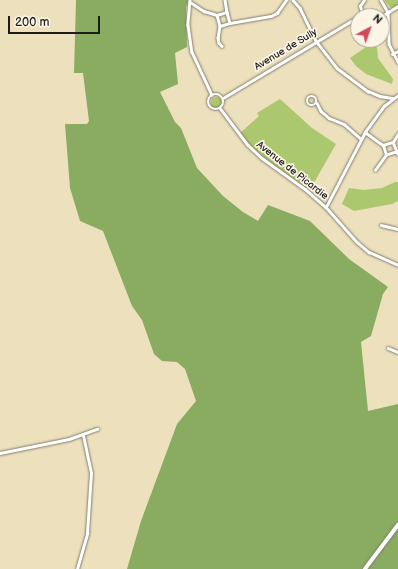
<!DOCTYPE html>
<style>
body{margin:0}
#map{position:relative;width:398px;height:569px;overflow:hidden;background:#ece0bd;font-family:"Balsamiq Sans",sans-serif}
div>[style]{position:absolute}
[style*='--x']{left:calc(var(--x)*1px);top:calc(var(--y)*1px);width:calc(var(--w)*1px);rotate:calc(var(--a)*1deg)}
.green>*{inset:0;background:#acc86e}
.round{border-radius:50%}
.forest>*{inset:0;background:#89ac61}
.roads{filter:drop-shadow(0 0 1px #847e6c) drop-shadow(0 0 1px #847e6c)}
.street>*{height:2.5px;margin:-1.25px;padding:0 1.25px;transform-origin:1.25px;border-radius:1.25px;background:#fff}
.street>.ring{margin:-1.25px;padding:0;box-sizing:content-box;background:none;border:2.5px solid #fff;border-radius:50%}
.secondary>*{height:3.5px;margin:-1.75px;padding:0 1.75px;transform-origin:1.75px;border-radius:1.75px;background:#fff}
span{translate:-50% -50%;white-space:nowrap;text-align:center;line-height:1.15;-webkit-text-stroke:3.5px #fcf5e5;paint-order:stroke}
.street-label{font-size:10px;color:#1c1c1c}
.north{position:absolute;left:350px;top:8px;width:40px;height:40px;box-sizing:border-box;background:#fcf5e5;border:1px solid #a29e95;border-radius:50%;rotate:41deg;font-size:11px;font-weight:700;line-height:16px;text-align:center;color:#1c1c1c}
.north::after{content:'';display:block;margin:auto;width:14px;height:18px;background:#d1495b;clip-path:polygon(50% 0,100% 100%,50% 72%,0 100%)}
.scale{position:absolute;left:8px;top:16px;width:92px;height:18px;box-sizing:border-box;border:2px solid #1c1c1c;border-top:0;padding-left:5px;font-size:12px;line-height:14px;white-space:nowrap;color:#1c1c1c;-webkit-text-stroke:3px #fcf5e5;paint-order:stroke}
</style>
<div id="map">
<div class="green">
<div style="clip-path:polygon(384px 0,398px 0,398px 5px,391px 8px)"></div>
<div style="clip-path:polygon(366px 47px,377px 47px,378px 58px,393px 79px,392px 84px,366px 74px,356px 66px,350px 58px)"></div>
<div class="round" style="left:210.5px;top:96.5px;width:11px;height:11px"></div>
<div style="clip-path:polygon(280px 99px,312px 128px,336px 144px,311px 188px,313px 191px,304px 187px,259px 155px,239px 134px,259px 116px,257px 113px)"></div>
<div style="clip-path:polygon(395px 182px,398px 182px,398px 201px,392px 204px,354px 211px,342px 204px,349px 188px,364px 190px,382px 188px)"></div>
</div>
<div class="forest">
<div style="clip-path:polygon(76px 0,189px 0,186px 7px,187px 47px,175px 53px,178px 84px,160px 92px,175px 122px,181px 128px,197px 168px,223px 196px,243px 212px,258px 221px,268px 205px,310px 221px,349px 259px,388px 287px,383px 294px,371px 336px,361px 342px,368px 411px,398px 404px,398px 569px,127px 569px,141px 521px,177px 424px,196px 401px,185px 369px,177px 362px,162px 361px,154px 354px,142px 320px,132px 306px,103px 231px,80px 221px,70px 188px,65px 124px,87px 124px,89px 121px,83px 73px,74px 73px)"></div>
</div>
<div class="roads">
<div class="street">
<div style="--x:190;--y:0;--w:25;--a:95"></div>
<div style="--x:188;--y:25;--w:27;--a:82"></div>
<div style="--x:192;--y:52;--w:47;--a:65.1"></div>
<div style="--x:225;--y:0;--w:12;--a:81"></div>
<div style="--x:293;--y:0;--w:11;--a:49"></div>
<div style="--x:300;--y:8;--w:37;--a:64"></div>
<div style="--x:316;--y:41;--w:34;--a:52"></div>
<div style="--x:337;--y:68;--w:39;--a:37"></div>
<div style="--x:368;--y:91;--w:13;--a:23"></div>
<div style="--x:380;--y:96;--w:12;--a:9"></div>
<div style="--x:381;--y:0;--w:14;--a:60"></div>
<div style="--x:388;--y:12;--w:32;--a:88"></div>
<div style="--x:389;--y:44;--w:20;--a:63"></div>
<div style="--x:190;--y:2;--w:17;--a:33"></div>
<div style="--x:204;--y:11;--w:14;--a:17"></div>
<div style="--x:217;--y:15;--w:10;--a:-17"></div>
<div style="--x:227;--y:12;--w:11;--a:75"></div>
<div style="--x:230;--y:23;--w:42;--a:-9.7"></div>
<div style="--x:271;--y:16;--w:7;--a:-27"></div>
<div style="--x:277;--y:13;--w:16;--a:-55"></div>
<div style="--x:217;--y:15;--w:11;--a:75"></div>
<div style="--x:220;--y:26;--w:10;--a:-17"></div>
<div style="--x:363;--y:16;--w:10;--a:-107"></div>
<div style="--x:360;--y:6;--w:7;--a:-56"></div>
<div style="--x:382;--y:16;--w:19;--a:-32"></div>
<div style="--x:220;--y:26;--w:12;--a:99"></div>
<div style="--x:218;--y:38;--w:5;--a:79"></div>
<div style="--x:219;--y:43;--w:4;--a:45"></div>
<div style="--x:392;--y:54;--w:7;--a:-27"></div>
<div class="ring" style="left:208px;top:94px;width:13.5px;height:13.5px"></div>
<div class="ring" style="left:307px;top:96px;width:7.5px;height:7.5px"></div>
<div style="--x:223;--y:98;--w:157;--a:-31"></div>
<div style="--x:317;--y:103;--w:9;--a:63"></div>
<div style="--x:321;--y:111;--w:11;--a:41"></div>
<div style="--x:329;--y:118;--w:16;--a:22"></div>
<div style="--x:344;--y:124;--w:23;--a:41"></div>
<div style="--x:220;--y:108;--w:46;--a:52.9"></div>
<div style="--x:248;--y:145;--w:19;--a:43"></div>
<div style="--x:262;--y:158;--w:53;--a:35.8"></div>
<div style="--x:305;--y:189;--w:28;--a:41"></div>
<div style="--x:326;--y:207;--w:47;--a:48.5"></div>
<div style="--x:357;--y:242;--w:16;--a:40"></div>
<div style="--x:369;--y:252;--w:32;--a:24"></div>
<div style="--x:365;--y:132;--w:22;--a:36"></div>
<div style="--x:393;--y:142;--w:13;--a:67"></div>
<div style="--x:396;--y:152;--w:10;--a:163"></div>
<div style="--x:386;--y:155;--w:10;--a:-107"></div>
<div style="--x:383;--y:145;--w:10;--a:-17"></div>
<div style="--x:393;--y:142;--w:9;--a:-58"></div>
<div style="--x:375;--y:170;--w:19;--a:-54"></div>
<div style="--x:326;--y:207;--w:85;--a:-62.5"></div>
<div style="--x:365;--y:132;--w:32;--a:-54"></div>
<div style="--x:384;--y:106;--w:18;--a:-38"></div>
<div style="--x:381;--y:225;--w:17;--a:13"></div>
<div style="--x:388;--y:348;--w:11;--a:22"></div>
<div style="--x:0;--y:453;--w:70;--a:-11.5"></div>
<div style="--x:69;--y:439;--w:30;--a:-20"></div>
<div style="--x:77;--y:569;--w:37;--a:-74"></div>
<div style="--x:87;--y:533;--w:60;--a:-86.2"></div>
<div style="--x:91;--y:473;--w:39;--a:-102"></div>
</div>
<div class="secondary">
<div style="--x:365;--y:569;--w:55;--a:-53.1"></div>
</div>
</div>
<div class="street-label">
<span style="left:286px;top:50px;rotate:-31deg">Avenue de Sully</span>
<span style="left:292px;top:171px;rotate:38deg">Avenue de Picardie</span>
</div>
<div class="north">N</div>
<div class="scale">200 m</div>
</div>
